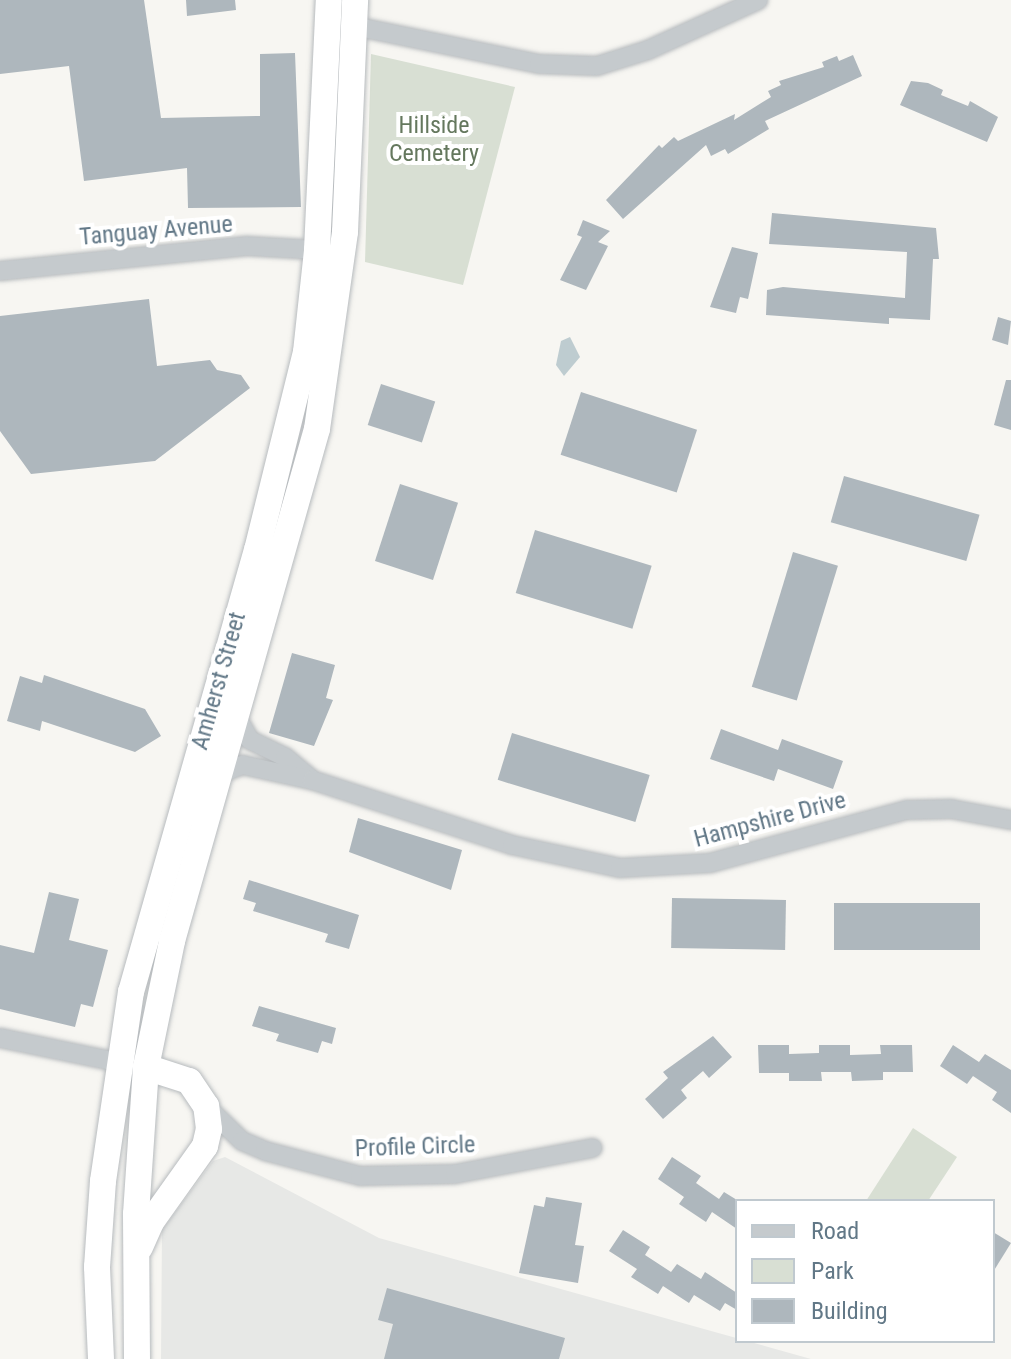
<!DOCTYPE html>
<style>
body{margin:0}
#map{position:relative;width:1011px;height:1359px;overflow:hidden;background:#f7f6f2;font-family:"Roboto Condensed",sans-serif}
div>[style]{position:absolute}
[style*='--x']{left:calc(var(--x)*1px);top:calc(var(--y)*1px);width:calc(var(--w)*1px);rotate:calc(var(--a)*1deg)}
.built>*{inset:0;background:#e7e8e6}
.green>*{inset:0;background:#d8dfd3}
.water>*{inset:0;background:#beccd0}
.building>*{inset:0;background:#aeb7bd;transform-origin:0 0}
.roads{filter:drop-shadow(0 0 2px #b7bbbe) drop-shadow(0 0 2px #b7bbbe)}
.minor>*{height:18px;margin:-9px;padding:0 9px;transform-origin:9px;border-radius:9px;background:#c5cacd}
.highway>*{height:26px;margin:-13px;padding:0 13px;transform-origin:13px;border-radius:13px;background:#fff}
span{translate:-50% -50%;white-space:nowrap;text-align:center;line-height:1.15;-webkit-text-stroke:8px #fff;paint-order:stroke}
.park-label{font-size:24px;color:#65785e}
.street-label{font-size:24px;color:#627887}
.legend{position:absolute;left:735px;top:1199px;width:260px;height:144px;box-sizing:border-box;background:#fff;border:2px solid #c0c9cf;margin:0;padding:10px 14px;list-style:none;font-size:24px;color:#627887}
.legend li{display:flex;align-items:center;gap:16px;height:40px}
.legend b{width:40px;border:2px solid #c0c9cf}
</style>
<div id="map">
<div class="built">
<div style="clip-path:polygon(225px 1157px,379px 1238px,811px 1359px,161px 1359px,162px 1230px,213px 1161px)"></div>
</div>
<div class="green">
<div style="clip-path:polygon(371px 54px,515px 87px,463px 285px,365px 262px)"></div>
<div style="clip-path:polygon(913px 1128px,957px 1157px,928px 1201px,866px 1201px)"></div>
</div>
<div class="water">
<div style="clip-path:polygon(570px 337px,580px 357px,564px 376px,556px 365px,561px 341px)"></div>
</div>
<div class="building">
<div style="clip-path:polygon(0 0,144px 0,161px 118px,260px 116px,260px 54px,295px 53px,301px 207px,188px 208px,187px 168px,84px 181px,69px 66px,0 74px)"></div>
<div style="clip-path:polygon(186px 0,235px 0,236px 10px,187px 16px)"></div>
<div style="clip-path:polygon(853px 55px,862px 76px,765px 121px,769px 129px,728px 154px,725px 149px,711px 156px,706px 145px,623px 219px,606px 200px,659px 145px,662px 148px,674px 137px,678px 141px,735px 114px,734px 120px,771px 97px,768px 91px,781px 85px,779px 81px,824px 67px,822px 62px,837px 56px,839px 61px)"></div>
<div style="clip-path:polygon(911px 81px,928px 83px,943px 90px,941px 95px,968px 106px,970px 101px,998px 117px,987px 142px,900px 105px)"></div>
<div style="clip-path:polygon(772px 213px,936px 228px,939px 259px,933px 259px,930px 320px,889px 318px,889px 324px,766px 315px,767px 290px,783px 287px,905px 298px,907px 252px,769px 244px)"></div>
<div style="clip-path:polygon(583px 220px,610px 231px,598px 242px,608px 246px,586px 290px,560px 280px,582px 237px,577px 235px)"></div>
<div style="clip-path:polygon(732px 247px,758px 253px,748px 299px,740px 297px,736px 313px,710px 307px)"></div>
<div style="clip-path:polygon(149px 299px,157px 366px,210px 360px,217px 370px,241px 375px,250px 388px,155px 461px,31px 474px,0 431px,0 316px)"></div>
<div style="clip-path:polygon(998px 317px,1011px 321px,1008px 345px,992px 340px)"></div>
<div style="clip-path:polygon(1006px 380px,1011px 380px,1011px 430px,994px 425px)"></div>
<div style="left:381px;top:384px;width:57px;height:43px;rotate:18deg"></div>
<div style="left:581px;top:392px;width:122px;height:66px;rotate:18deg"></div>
<div style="left:844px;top:476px;width:141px;height:48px;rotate:16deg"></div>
<div style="left:400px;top:484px;width:61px;height:81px;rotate:18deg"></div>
<div style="left:535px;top:530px;width:122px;height:66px;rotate:17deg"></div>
<div style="left:793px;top:552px;width:47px;height:141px;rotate:17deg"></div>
<div style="clip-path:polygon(292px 653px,335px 665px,326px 698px,333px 700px,314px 746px,269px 733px)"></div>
<div style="clip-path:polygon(44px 675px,145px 709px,161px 736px,135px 752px,42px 721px,40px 731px,7px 721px,20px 676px,42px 683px)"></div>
<div style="clip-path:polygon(721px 729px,778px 750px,782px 739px,843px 761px,833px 789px,778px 769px,774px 781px,710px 759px)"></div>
<div style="left:512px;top:733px;width:144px;height:49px;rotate:17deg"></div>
<div style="clip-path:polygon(358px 818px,462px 850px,451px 890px,349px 852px)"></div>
<div style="clip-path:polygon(249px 880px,359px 915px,349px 949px,325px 942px,328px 934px,253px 911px,256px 903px,243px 899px)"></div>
<div style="clip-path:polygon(49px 892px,79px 899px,69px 940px,108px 950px,93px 1007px,81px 1004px,75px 1027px,0 1009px,0 945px,34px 953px)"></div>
<div style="left:672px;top:898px;width:114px;height:50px;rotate:1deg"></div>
<div style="left:834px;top:903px;width:146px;height:47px"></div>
<div style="clip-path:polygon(259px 1006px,336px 1028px,332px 1044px,322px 1041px,318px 1053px,276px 1041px,279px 1034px,252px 1026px)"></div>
<div style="clip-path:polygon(713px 1036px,732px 1057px,709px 1078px,703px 1071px,681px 1090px,687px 1098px,663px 1119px,645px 1099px,668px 1078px,663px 1072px)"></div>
<div style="clip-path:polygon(758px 1045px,789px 1045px,789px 1054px,819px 1053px,819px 1045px,850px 1045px,850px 1055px,881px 1054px,880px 1045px,912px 1045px,913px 1072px,883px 1072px,883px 1080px,852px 1081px,851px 1072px,821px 1072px,822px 1081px,789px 1081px,789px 1073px,759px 1073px)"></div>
<div style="clip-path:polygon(953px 1045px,979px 1062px,985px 1054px,1011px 1070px,1011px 1113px,992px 1100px,997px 1092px,973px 1076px,967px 1084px,940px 1066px)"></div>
<div style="clip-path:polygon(672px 1157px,701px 1176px,696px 1183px,719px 1199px,724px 1192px,737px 1200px,737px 1229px,712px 1212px,706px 1222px,679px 1204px,684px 1197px,658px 1179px)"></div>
<div style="clip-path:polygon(546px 1197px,582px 1203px,575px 1245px,584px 1246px,578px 1283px,519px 1273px,534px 1205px,544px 1207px)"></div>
<div style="clip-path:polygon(623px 1230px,650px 1247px,645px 1255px,671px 1272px,677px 1264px,701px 1279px,705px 1272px,737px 1293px,737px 1310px,725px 1303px,720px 1311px,694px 1295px,689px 1303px,663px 1286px,658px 1294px,631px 1277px,637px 1269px,609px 1251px)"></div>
<div style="clip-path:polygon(993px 1232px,1011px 1243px,993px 1272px)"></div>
<div style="clip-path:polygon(387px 1288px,565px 1338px,559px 1359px,384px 1359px,393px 1324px,378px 1320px)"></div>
</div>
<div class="roads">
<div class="minor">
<div style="--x:354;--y:26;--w:189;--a:11.6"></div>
<div style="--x:539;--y:64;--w:58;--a:2"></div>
<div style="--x:597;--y:66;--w:53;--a:-17.4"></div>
<div style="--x:648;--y:50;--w:121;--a:-24.4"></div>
<div style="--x:0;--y:271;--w:248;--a:-5.8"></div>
<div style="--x:247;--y:246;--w:70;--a:3.3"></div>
<div style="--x:236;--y:715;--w:29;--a:61"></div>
<div style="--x:250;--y:740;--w:39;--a:26"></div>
<div style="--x:285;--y:757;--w:33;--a:40"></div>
<div style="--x:219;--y:774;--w:26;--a:-21"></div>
<div style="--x:243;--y:765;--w:71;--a:12.3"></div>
<div style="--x:312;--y:780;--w:210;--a:18"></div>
<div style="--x:512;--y:845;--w:110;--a:12"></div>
<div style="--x:620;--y:868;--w:90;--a:-3.2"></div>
<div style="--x:710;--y:863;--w:204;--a:-15.1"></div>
<div style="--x:907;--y:810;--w:44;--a:-1.3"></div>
<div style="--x:951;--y:809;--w:61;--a:10.4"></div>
<div style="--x:0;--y:1038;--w:135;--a:11.6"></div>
<div style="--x:206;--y:1106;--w:50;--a:44.2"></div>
<div style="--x:242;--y:1141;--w:25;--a:23"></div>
<div style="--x:265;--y:1151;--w:98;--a:14.7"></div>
<div style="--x:360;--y:1176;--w:95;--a:-1.2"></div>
<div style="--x:455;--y:1174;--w:140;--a:-10.7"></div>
</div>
<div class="highway">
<div style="--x:140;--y:1247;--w:27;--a:-66"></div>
<div style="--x:151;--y:1222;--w:93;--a:-54.6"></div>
<div style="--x:205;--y:1146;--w:17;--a:-77"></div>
<div style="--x:209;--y:1129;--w:23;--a:-97"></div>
<div style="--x:206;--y:1106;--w:30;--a:-124"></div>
<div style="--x:189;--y:1081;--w:45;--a:-162"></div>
<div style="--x:101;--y:1359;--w:92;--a:-92.5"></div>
<div style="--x:97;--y:1267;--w:86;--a:-86"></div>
<div style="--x:103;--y:1181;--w:191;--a:-81.6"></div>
<div style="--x:131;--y:992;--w:460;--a:-74.1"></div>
<div style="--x:257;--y:550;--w:204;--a:-76.1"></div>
<div style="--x:306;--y:352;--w:103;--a:-83.8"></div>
<div style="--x:317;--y:250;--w:250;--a:-87.3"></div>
<div style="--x:137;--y:1359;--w:145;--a:-90.4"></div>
<div style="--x:136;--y:1214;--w:147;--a:-86.1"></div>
<div style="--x:146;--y:1067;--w:129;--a:-78.3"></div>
<div style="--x:172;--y:941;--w:532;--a:-74.19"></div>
<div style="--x:317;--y:429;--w:199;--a:-81.9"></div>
<div style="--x:345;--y:232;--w:232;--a:-87.5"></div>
</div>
</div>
<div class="park-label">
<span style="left:434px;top:140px">Hillside<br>Cemetery</span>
</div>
<div class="street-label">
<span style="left:156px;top:231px;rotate:-5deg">Tanguay Avenue</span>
<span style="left:219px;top:681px;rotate:-74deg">Amherst Street</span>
<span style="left:770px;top:820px;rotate:-15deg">Hampshire Drive</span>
<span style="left:415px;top:1147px;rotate:-2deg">Profile Circle</span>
</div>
<ul class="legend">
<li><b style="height:10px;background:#c5cacd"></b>Road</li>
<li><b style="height:22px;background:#d8dfd3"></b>Park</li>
<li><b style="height:22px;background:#aeb7bd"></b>Building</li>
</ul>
</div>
